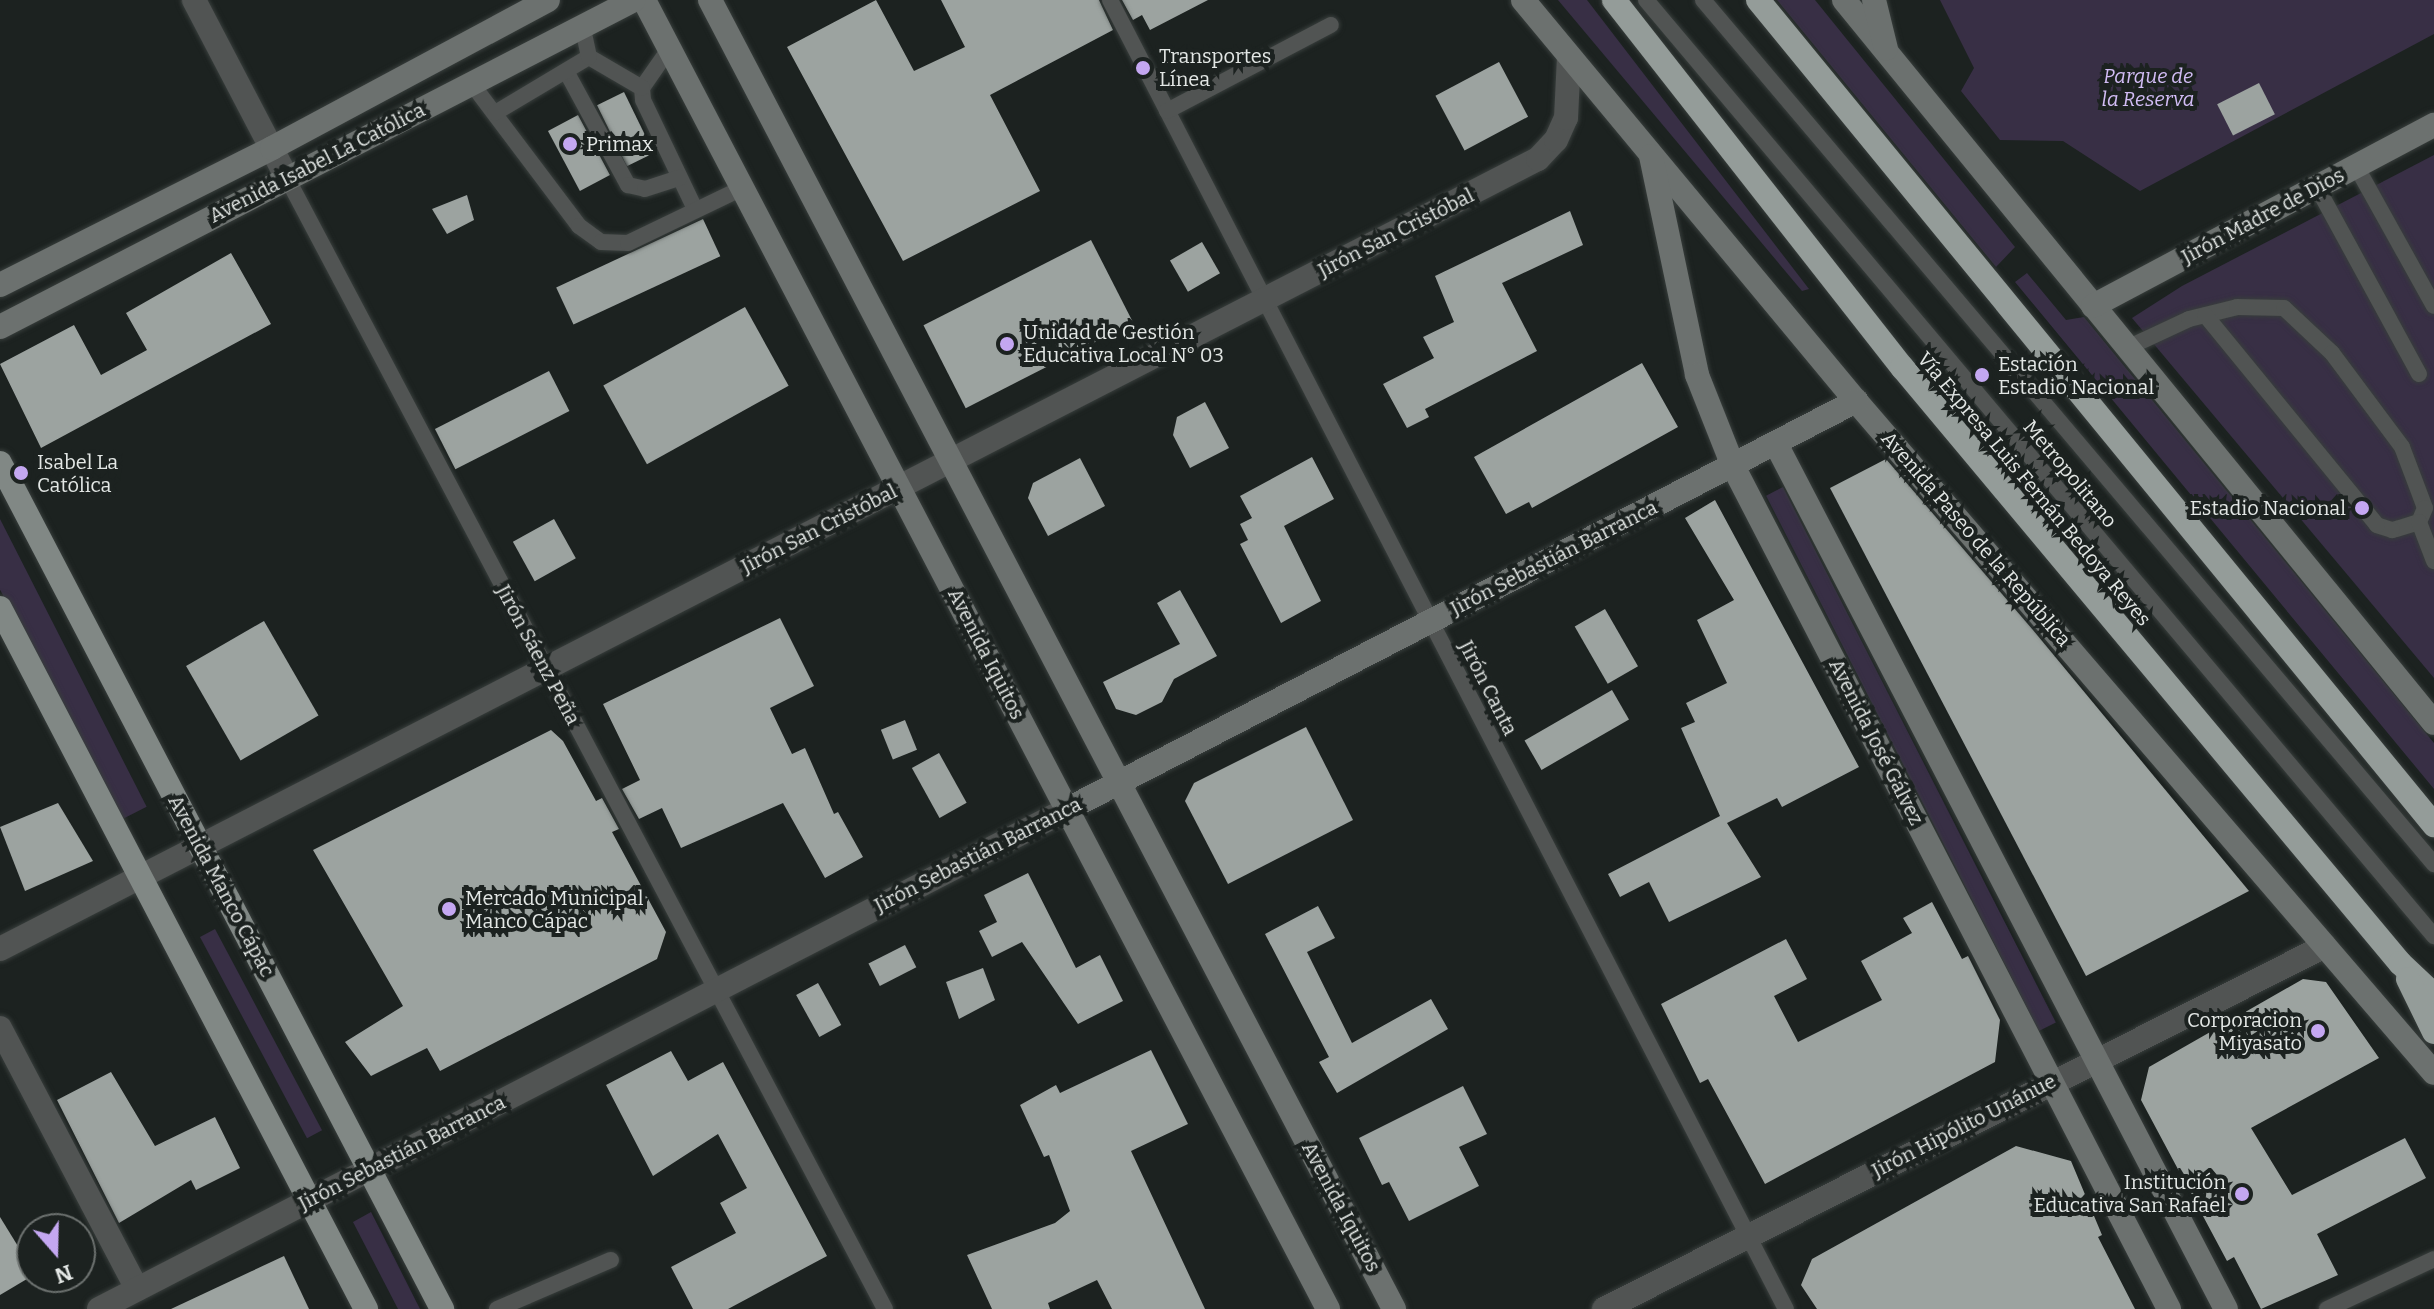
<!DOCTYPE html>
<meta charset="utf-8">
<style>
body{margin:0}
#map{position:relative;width:2434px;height:1309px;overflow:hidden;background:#1c2220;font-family:Bitter,serif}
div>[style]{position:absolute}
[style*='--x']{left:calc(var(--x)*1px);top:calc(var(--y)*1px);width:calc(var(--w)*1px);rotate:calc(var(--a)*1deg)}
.green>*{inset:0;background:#382f45;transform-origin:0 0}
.building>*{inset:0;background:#9ca3a0;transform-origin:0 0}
.roads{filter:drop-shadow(0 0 2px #383e3c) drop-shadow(0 0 2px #383e3c)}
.lane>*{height:16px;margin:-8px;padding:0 8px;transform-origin:8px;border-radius:8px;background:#515453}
.street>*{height:24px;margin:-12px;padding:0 12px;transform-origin:12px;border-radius:12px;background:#515453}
.secondary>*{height:24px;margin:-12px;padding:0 12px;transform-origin:12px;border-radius:12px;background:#6c716f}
.primary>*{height:24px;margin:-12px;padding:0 12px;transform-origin:12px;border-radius:12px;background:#818885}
.highway>*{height:24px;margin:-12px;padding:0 12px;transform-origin:12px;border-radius:12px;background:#949c99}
.dots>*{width:22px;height:22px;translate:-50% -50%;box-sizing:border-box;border:4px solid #1c2220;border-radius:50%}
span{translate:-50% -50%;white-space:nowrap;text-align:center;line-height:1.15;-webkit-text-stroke:8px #1c2220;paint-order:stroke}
.poi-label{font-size:20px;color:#e3e7e5}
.left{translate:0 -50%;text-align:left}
.right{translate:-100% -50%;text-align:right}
.park-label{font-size:20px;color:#d2bdf5;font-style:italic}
.street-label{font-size:20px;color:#e3e7e5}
.north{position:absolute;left:16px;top:1213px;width:80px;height:80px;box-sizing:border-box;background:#1c2220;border:2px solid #6c716f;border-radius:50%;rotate:160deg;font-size:22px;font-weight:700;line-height:32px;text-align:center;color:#e3e7e5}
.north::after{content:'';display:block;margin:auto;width:28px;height:36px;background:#c4a7f1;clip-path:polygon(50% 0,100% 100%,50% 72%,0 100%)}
</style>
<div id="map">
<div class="green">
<div style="clip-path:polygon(1558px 0,1587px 0,1809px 289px,1802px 291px)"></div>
<div style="clip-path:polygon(1777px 0,1815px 0,2015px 247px,1996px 267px)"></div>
<div style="clip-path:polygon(1940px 0,2434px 0,2434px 34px,2140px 191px,2063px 141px,2000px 140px,1961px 91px,1974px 68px)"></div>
<div style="clip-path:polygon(2434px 155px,2434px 678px,2132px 318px,2182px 286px)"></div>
<div style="clip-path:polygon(2027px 273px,2066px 320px,2084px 317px,2434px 743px,2434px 789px,2015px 282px)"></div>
<div style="left:1783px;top:487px;width:601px;height:19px;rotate:63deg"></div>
<div style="left:0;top:519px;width:323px;height:32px;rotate:63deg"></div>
<div style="left:215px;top:929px;width:228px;height:17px;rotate:62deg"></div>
<div style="clip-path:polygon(371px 1212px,420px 1309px,398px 1309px,353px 1222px)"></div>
</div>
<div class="building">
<div style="clip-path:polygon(876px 0,914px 71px,965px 47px,941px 0,1099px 0,1113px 30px,990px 95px,1040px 191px,903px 261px,787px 47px)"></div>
<div style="clip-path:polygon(1122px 0,1208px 0,1150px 30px,1142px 15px,1133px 20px)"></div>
<div style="left:1499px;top:62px;width:62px;height:72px;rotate:62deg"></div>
<div style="left:2259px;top:83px;width:35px;height:47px;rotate:63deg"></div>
<div style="left:624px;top:92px;width:68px;height:30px;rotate:64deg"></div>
<div style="left:578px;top:115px;width:68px;height:34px;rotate:62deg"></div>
<div style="clip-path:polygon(467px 195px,474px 220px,447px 234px,432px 209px)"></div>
<div style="clip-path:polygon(1570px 211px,1583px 245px,1502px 283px,1537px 351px,1425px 409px,1429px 417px,1407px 428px,1383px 384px,1434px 358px,1423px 337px,1454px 322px,1435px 276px)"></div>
<div style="left:703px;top:219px;width:41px;height:162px;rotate:65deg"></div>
<div style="left:1091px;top:240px;width:93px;height:188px;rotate:63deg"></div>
<div style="left:1202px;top:242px;width:36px;height:37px;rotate:60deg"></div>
<div style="clip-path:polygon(231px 253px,271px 324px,41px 448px,0 364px,74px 325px,101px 375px,147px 350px,126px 313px)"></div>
<div style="left:745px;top:307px;width:90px;height:162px;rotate:61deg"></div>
<div style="clip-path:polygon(1642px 363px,1678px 427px,1532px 508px,1529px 502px,1506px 514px,1474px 457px)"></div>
<div style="left:549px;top:371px;width:45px;height:128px;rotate:63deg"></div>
<div style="clip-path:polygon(1205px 402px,1229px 448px,1190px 468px,1173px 435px,1177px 417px)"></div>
<div style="clip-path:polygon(1312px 457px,1334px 499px,1284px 526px,1321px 601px,1281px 623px,1240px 544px,1248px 540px,1240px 524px,1252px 518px,1240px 496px)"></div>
<div style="clip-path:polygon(1080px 458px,1105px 506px,1048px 536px,1028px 498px,1033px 483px)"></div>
<div style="clip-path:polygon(1886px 459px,2033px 630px,2249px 891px,2086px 976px,1830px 488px)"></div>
<div style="clip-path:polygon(1715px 500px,1859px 767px,1782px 807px,1777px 798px,1727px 823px,1761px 877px,1669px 922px,1649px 882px,1620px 897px,1608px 874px,1720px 816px,1681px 728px,1695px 722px,1686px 703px,1727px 683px,1697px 620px,1734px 600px,1685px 518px)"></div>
<div style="left:554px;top:519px;width:45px;height:47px;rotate:61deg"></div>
<div style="clip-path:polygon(1180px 590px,1217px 656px,1174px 679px,1162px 702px,1136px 715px,1116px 709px,1103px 682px,1180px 644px,1157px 603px)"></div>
<div style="left:1605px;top:609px;width:66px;height:35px;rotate:60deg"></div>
<div style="clip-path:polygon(780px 618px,814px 686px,770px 708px,792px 754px,805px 748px,834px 814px,838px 812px,863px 857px,825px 878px,783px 803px,681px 848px,662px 808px,639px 819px,622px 789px,640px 780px,603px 704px)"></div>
<div style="left:264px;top:621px;width:109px;height:90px;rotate:60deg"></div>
<div style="left:1612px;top:690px;width:34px;height:101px;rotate:60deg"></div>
<div style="left:905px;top:720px;width:32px;height:26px;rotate:68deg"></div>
<div style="clip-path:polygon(1306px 727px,1353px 820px,1228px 884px,1185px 801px,1194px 783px)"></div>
<div style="clip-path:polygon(551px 730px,563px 741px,596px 801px,602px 798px,619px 829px,612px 832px,666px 932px,657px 959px,440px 1071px,427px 1048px,371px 1076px,345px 1042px,403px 1006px,313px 850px)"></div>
<div style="left:939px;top:753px;width:57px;height:31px;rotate:61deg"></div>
<div style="clip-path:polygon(58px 803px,93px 861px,25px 891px,0 827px)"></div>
<div style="clip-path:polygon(1028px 873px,1076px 968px,1100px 955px,1123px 1001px,1078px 1024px,1022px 942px,992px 957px,979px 931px,997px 922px,984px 895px)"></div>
<div style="clip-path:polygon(1932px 902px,1962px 959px,1968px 956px,2000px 1020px,1995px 1062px,1765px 1184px,1708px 1079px,1700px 1083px,1661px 1004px,1786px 939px,1807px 979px,1774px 996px,1798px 1042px,1882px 1000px,1861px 961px,1912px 933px,1903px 918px)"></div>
<div style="clip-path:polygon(1318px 906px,1335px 938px,1307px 952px,1352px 1043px,1431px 999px,1448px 1029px,1337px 1093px,1319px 1062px,1329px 1057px,1265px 934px)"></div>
<div style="left:905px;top:945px;width:25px;height:41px;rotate:63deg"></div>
<div style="clip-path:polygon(983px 968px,995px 1000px,959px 1019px,946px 982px)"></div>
<div style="clip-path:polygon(2303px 979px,2326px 982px,2379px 1058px,2251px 1128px,2292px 1195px,2405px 1138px,2426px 1178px,2317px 1234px,2338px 1275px,2261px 1309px,2234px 1257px,2227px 1261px,2141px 1100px,2149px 1067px)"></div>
<div style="left:818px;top:983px;width:48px;height:25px;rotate:61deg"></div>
<div style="clip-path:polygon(1151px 1050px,1188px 1124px,1131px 1151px,1205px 1309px,1112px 1309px,1097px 1280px,1048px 1303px,1050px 1309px,992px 1309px,967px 1255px,1055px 1223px,1070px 1211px,1049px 1155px,1044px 1157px,1020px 1105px,1056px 1085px,1060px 1093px)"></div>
<div style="clip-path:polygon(671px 1051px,688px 1081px,723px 1062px,827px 1256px,728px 1309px,693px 1309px,671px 1267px,736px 1233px,720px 1203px,747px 1188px,718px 1134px,653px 1176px,606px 1085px)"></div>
<div style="clip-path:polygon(111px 1072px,155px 1146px,215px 1117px,240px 1168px,196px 1190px,191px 1180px,119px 1223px,57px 1100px)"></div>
<div style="clip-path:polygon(1463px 1086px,1487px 1134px,1459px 1147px,1479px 1186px,1409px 1221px,1389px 1182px,1382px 1185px,1359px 1138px)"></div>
<div style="clip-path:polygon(2016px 1146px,2071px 1161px,2102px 1235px,2098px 1237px,2135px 1309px,1817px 1309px,1801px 1285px,1812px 1259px)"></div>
<div style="clip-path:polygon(0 1217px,32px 1269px,32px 1276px,0 1295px)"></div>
<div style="clip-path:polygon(284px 1256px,309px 1309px,171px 1309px)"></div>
</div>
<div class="roads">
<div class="lane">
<div style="--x:1110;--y:0;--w:1473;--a:62.69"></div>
<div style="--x:1646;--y:0;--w:1224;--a:49.91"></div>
<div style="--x:1703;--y:0;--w:1132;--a:49.77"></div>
<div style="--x:667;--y:52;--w:44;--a:124.8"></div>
<div style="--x:642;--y:88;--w:12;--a:85"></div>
<div style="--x:643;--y:100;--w:121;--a:64.5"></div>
<div style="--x:589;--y:57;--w:61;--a:30.3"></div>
<div style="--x:566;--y:71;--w:130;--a:61.5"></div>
<div style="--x:628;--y:185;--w:17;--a:13"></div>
<div style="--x:645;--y:189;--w:36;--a:-18"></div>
<div style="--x:472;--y:84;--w:178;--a:53"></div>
<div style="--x:579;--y:226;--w:27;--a:36"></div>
<div style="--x:601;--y:242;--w:27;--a:2"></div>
<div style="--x:628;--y:243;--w:124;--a:-25.7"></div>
<div style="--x:1167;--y:111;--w:185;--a:-27.7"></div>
<div style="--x:495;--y:113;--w:109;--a:-30.8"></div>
<div style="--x:589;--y:57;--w:30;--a:-102"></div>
<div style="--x:2356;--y:166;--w:160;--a:60.9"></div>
<div style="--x:287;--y:178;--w:1279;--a:62.13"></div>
<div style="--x:2317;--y:187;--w:213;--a:61.4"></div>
<div style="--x:2127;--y:348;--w:68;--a:-25.1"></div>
<div style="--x:2189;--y:319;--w:49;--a:-14"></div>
<div style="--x:2237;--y:307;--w:47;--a:1.2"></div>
<div style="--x:2284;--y:308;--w:66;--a:43.2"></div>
<div style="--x:2332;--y:353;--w:117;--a:53.3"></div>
<div style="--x:2402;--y:447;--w:65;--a:69.3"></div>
<div style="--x:2425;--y:508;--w:15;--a:113"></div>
<div style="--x:2419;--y:522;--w:28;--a:163"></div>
<div style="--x:2392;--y:530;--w:16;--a:-162"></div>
<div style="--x:2377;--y:525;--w:271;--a:-129.3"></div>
<div style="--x:2419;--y:522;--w:42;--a:69"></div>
<div style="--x:497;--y:1309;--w:124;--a:-23.3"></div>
<div style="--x:2327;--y:1309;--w:118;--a:-25"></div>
</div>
<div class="street">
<div style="--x:194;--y:0;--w:201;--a:62.4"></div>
<div style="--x:0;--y:949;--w:1729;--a:-27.19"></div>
<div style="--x:1538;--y:159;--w:26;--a:-47"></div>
<div style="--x:1556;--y:140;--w:24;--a:-66"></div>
<div style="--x:1566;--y:118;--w:62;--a:-87.2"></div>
<div style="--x:0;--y:1028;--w:295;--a:62.3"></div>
<div style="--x:99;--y:1309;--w:1088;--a:-27.3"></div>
<div style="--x:1604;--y:1309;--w:807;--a:-26.72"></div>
</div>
<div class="secondary">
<div style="--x:644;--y:0;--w:1477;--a:62.41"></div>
<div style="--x:710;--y:0;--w:1477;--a:62.41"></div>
<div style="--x:1523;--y:0;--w:521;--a:50.29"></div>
<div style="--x:1856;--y:401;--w:886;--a:49.3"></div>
<div style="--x:1844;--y:0;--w:933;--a:50.78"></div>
<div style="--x:1874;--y:0;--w:50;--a:76.2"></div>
<div style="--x:1651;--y:156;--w:224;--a:78.1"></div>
<div style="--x:1697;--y:375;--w:98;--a:68.4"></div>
<div style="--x:1733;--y:466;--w:949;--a:62.65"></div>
<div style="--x:0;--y:285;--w:305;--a:-26.7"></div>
<div style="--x:272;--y:148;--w:313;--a:-28.2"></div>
<div style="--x:2093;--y:306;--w:386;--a:-28"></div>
<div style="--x:0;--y:327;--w:713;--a:-27.28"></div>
<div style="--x:1776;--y:444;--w:975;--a:62.52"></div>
<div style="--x:1066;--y:810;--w:890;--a:-27.37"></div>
</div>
<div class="primary">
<div style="--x:0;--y:463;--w:955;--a:62.41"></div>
<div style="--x:0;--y:608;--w:791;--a:62.43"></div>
</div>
<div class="highway">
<div style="--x:1614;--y:0;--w:467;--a:51.9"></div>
<div style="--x:1902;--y:367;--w:777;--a:50.12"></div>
<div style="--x:2400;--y:963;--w:47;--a:43.3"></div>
<div style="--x:1758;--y:0;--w:1067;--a:50.67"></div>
<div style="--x:2408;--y:979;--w:59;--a:63.9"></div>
</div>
</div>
<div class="dots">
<div style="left:1143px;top:68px;background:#c4a7f1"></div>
<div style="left:570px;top:144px;background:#c4a7f1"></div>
<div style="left:1007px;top:344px;background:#c4a7f1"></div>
<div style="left:1982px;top:375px;background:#c4a7f1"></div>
<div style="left:21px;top:473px;background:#c4a7f1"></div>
<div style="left:2362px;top:508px;background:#c4a7f1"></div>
<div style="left:449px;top:909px;background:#c4a7f1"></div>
<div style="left:2318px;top:1031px;background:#c4a7f1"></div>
<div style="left:2242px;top:1194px;background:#c4a7f1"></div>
</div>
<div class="poi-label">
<span class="left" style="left:1159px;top:68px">Transportes<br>Línea</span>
<span class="left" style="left:586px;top:144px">Primax</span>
<span class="left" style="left:1023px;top:344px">Unidad de Gestión<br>Educativa Local N° 03</span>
<span class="left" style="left:1998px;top:376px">Estación<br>Estadio Nacional</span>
<span class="left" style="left:37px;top:474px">Isabel La<br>Católica</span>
<span class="right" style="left:2346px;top:508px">Estadio Nacional</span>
<span class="left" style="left:465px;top:910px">Mercado Municipal<br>Manco Cápac</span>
<span class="right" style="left:2302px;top:1032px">Corporacion<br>Miyasato</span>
<span class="right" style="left:2226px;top:1194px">Institución<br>Educativa San Rafael</span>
</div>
<div class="park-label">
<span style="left:2148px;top:88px">Parque de<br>la Reserva</span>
</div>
<div class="street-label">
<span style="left:317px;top:163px;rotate:-27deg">Avenida Isabel La Católica</span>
<span style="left:2263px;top:216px;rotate:-28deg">Jirón Madre de Dios</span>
<span style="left:1396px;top:233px;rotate:-27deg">Jirón San Cristóbal</span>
<span style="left:2070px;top:474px;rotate:50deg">Metropolitano</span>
<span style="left:2034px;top:489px;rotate:50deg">Vía Expresa Luis Fernán Bedoya Reyes</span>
<span style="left:819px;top:529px;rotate:-27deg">Jirón San Cristóbal</span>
<span style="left:1976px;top:539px;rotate:49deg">Avenida Paseo de la República</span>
<span style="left:1554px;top:558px;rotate:-27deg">Jirón Sebastián Barranca</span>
<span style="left:986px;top:654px;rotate:63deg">Avenida Iquitos</span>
<span style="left:538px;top:655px;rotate:62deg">Jirón Sáenz Peña</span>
<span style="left:1488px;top:688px;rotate:63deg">Jirón Canta</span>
<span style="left:1876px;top:742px;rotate:63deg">Avenida José Gálvez</span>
<span style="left:978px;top:855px;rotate:-27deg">Jirón Sebastián Barranca</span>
<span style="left:221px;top:886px;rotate:62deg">Avenida Manco Cápac</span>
<span style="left:1964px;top:1126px;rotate:-27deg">Jirón Hipólito Unánue</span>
<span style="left:402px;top:1153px;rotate:-27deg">Jirón Sebastián Barranca</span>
<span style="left:1341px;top:1207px;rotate:62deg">Avenida Iquitos</span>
</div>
<div class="north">N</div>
</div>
